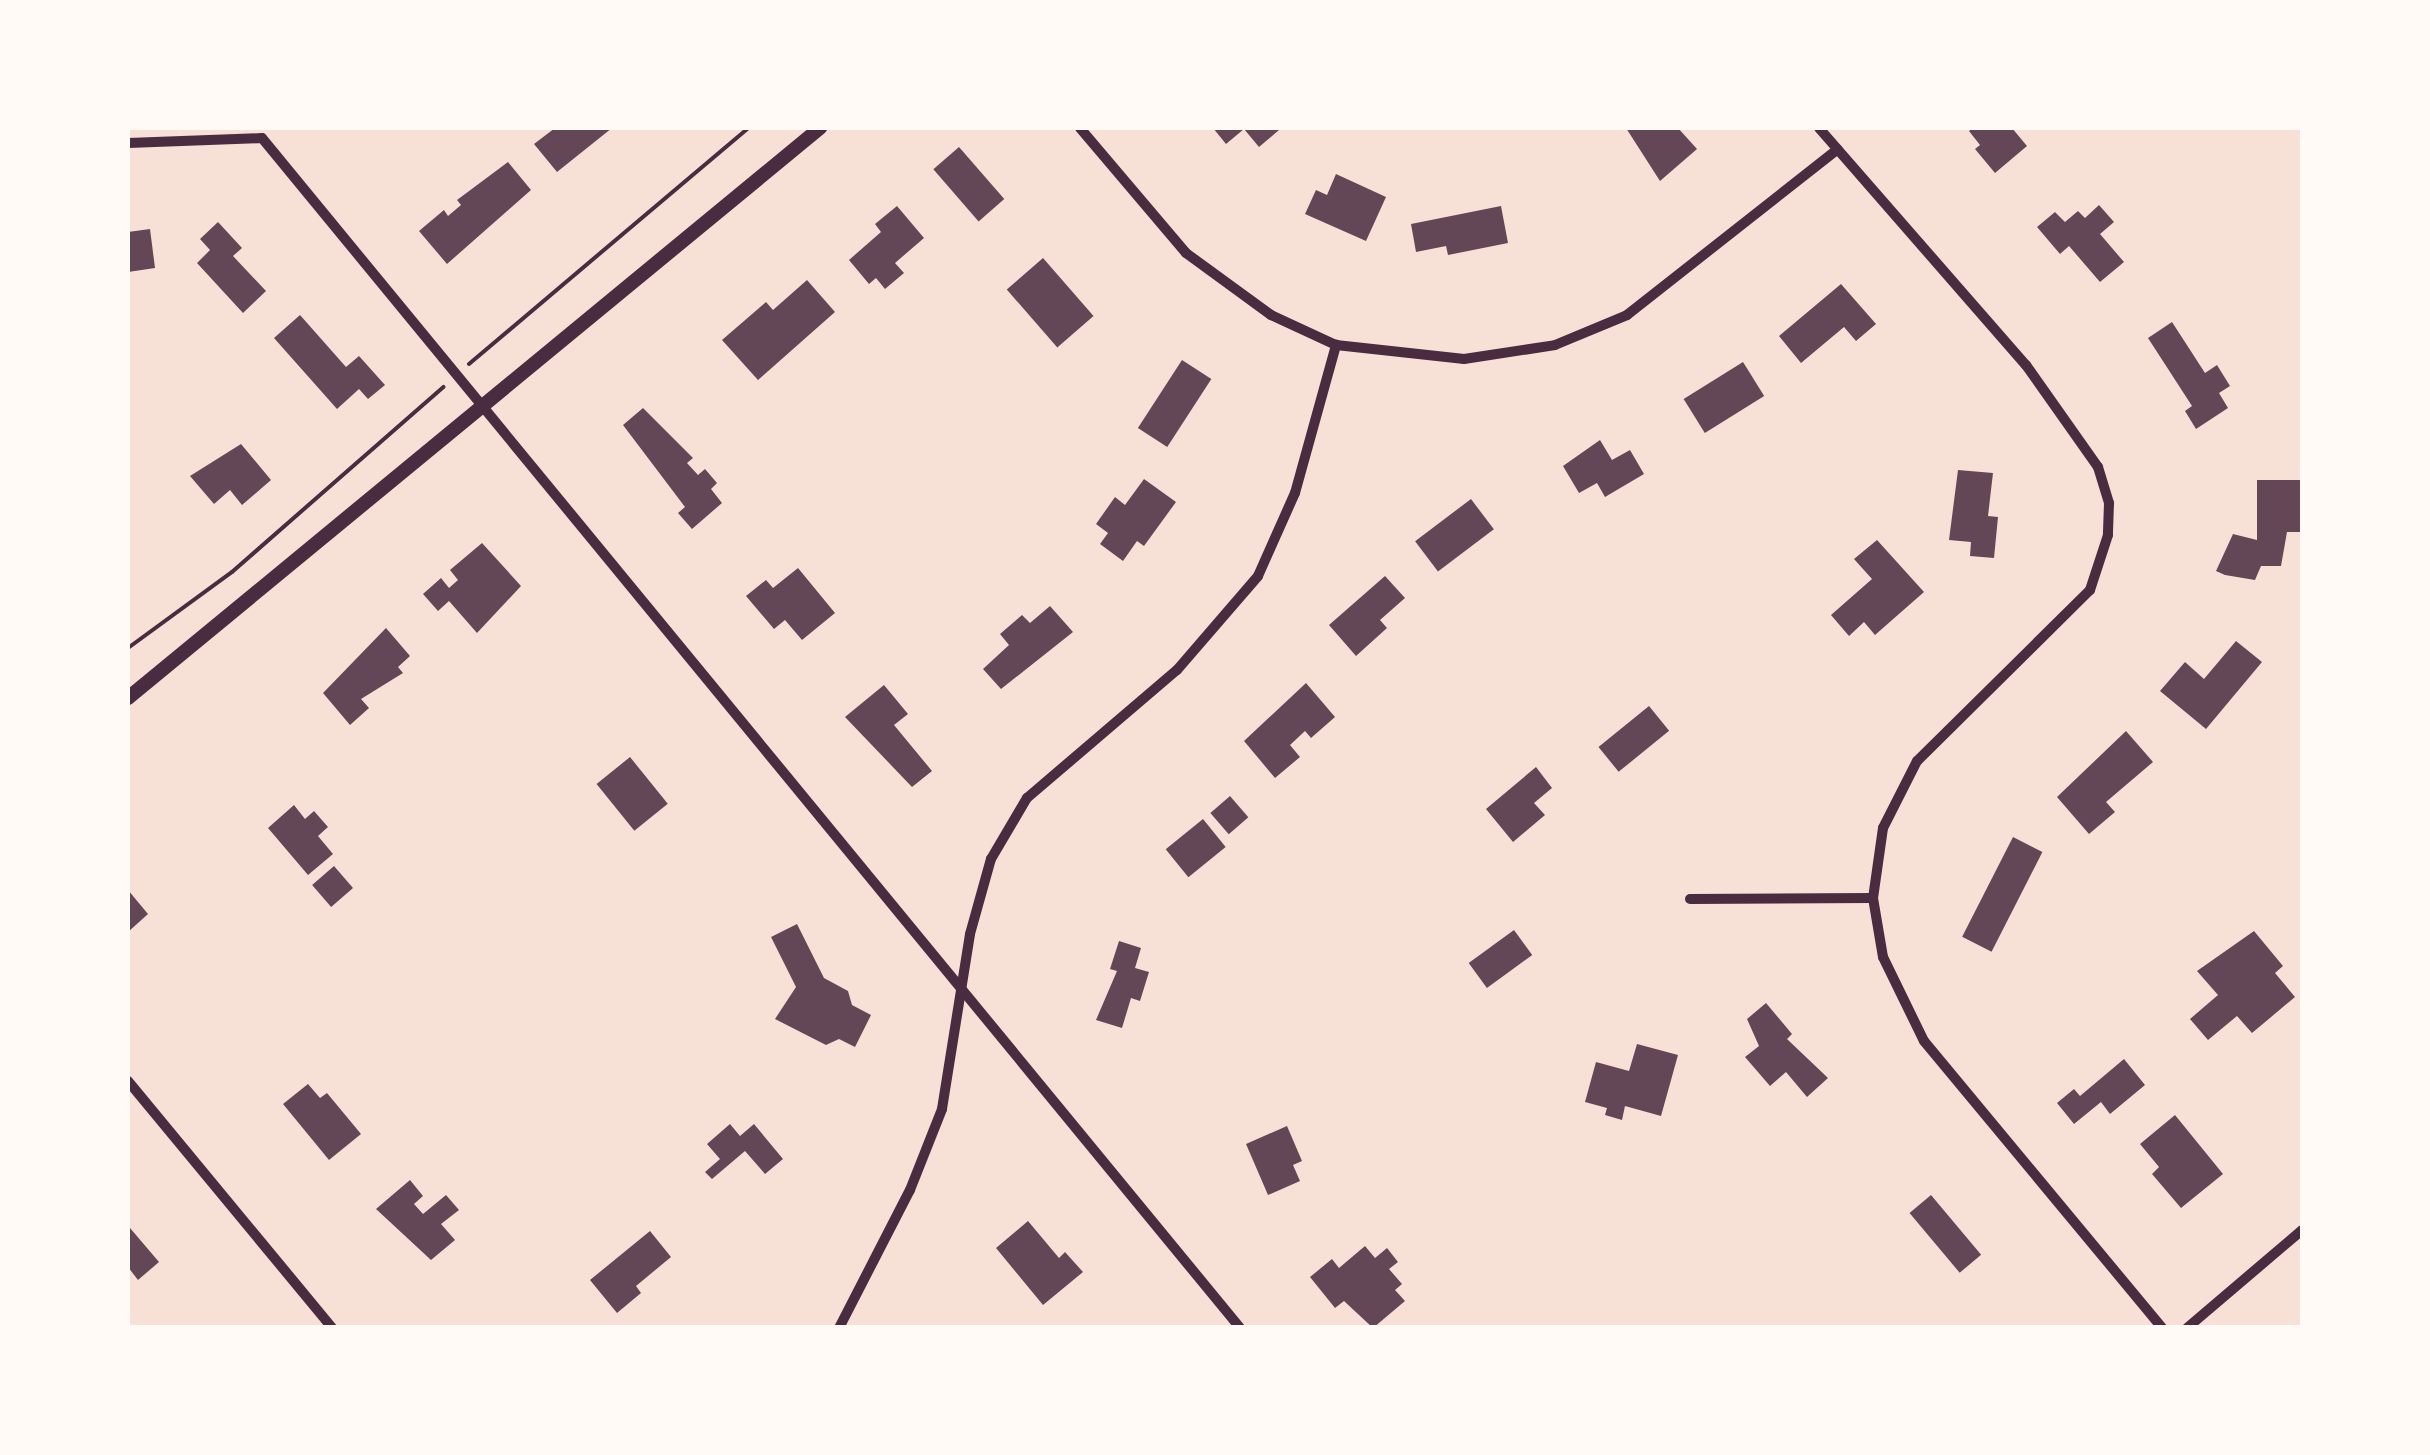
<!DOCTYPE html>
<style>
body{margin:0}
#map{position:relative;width:2430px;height:1455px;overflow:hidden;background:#f7e1d7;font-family:Quicksand,sans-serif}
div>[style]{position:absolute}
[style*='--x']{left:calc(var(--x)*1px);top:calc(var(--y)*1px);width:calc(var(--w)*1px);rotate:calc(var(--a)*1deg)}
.building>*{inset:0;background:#644757;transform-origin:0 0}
.path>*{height:4px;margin:-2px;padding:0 2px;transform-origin:2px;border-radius:2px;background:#4a2c40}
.minor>*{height:10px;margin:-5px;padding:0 5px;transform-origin:5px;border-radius:5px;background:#4a2c40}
.tertiary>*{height:14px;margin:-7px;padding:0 7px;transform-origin:7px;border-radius:7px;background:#4a2c40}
span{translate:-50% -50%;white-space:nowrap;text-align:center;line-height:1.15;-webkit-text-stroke:9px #fffaf5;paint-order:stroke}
.frame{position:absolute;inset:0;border:130px solid #fffaf5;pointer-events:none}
</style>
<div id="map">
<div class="building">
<div style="clip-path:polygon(555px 128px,612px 128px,557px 172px,534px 144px)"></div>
<div style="clip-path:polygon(1213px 128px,1277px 128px,1279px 130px,1259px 147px,1244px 129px,1226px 144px)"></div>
<div style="clip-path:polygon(1626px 128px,1678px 128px,1697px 149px,1660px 181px)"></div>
<div style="clip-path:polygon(1973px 128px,2012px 128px,2027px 146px,1995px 173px,1975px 149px,1980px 145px,1969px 131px)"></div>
<div style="left:959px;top:147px;width:69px;height:34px;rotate:49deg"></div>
<div style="clip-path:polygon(508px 162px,531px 190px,447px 264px,419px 231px,444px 210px,448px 216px,461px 205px,457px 200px)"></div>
<div style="clip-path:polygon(1336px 174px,1386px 197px,1366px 241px,1305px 214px,1316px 190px,1327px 195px)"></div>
<div style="clip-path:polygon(2099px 205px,2114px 222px,2100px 234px,2124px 262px,2100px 282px,2069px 246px,2060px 254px,2037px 227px,2055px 212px,2065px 222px,2078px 211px,2085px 218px)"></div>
<div style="clip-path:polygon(897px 206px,924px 238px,895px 263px,904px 273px,885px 289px,876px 278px,869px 284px,849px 260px,881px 232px,875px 224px)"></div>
<div style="clip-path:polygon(1501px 206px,1508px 243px,1448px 255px,1446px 246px,1416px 252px,1411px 224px)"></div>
<div style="clip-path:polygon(218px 222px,242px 248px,233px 256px,266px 291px,243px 313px,197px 263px,210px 250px,200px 239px)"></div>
<div style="clip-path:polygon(150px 229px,155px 268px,128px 272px,128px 232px)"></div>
<div style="left:1043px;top:258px;width:77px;height:48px;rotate:49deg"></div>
<div style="clip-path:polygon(807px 280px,835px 312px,758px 380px,722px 340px,766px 302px,773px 310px)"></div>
<div style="clip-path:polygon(1841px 284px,1876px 324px,1856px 341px,1844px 327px,1801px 363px,1779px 336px)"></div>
<div style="clip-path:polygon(300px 315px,346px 367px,359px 356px,385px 385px,368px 399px,359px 389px,337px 409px,274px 338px)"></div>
<div style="clip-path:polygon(2172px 322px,2205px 373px,2217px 365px,2230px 386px,2219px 393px,2228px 408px,2196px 429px,2185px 411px,2192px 406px,2148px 338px)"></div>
<div style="left:1182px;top:360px;width:35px;height:81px;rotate:33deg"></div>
<div style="left:1743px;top:362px;width:40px;height:70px;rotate:58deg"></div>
<div style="clip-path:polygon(643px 408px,693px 458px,687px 463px,698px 475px,705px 469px,717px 483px,711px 489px,722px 503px,692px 529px,678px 513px,685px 507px,623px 425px)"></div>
<div style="clip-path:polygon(1600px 440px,1612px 460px,1630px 450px,1644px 474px,1605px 497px,1597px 483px,1579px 493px,1563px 466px)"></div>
<div style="clip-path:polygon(241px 444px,271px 480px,242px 505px,230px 490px,214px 504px,190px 476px)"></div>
<div style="clip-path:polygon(1958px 470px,1993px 473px,1988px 516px,1998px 517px,1994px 558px,1970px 556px,1971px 542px,1949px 540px)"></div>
<div style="clip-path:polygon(1144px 479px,1176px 502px,1144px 546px,1137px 541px,1123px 561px,1100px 544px,1108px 533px,1096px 524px,1115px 497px,1125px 505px)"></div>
<div style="clip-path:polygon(2257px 480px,2302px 480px,2302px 532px,2287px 532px,2281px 566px,2261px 566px,2255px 580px,2225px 575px,2216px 571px,2233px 534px,2257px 540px)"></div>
<div style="left:1471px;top:499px;width:38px;height:70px;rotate:53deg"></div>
<div style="clip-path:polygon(1877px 540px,1924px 592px,1875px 635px,1864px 622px,1849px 636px,1831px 615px,1872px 579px,1854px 559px)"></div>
<div style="clip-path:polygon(482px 543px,521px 586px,477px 633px,449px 601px,438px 611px,423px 594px,441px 578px,449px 588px,458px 580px,450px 570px)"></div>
<div style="clip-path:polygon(798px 568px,835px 613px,802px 640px,785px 620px,774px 629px,746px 596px,766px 580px,773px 588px)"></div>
<div style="clip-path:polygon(1385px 576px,1405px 598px,1380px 620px,1387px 628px,1356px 656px,1329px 625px)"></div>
<div style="clip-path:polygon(1050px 606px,1073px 632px,1001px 689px,983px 669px,1009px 645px,1000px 634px,1022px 615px,1030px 623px)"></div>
<div style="clip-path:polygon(386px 628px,410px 656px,398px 667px,403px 673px,361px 699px,369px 708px,350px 725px,323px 693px)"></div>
<div style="clip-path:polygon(2236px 641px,2262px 662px,2206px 729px,2160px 691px,2185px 662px,2204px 679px)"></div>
<div style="clip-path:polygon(1306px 683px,1335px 717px,1311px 738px,1305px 731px,1290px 745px,1300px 757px,1275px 778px,1244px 741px)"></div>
<div style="clip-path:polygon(884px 685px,908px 714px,894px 725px,932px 771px,912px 787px,845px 717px)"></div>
<div style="left:1649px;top:706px;width:32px;height:65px;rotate:51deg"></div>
<div style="clip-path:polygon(2126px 731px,2153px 762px,2106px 802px,2115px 812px,2089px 834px,2057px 797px)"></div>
<div style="left:630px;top:757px;width:60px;height:43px;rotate:51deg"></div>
<div style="clip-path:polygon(1536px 767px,1552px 788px,1534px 803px,1545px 815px,1513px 842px,1486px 809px)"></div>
<div style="left:1230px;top:796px;width:28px;height:26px;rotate:49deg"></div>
<div style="clip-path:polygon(294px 805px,305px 819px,314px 811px,328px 827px,318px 836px,333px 854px,308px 875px,268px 828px)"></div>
<div style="left:1203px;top:819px;width:36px;height:48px;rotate:51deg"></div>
<div style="left:2013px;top:837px;width:33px;height:112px;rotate:27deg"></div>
<div style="left:334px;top:866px;width:29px;height:29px;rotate:49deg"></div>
<div style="clip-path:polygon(128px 890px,148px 914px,128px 932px)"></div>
<div style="clip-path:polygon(797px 924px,824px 978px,848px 991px,852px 1005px,871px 1015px,855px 1047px,839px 1039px,826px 1045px,775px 1019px,796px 987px,771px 937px)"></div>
<div style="left:1514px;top:930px;width:31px;height:56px;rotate:54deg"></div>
<div style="clip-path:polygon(2254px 931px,2283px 966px,2275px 973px,2295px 997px,2252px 1033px,2237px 1016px,2208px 1040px,2190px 1019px,2218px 995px,2197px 971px)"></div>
<div style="clip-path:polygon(1119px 941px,1141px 948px,1135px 968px,1149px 972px,1140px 1001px,1131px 998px,1122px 1028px,1096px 1020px,1117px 971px,1110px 969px)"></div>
<div style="clip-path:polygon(1766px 1003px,1792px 1034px,1787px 1039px,1828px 1078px,1807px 1097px,1786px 1072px,1770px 1086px,1745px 1057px,1759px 1046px,1747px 1019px)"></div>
<div style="clip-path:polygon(1637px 1044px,1678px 1055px,1661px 1116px,1625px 1106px,1622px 1120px,1605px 1115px,1607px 1108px,1585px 1102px,1596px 1062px,1629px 1071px)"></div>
<div style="clip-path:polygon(2124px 1059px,2145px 1085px,2110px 1114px,2101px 1102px,2074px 1124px,2057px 1103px,2074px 1089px,2080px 1096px)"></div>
<div style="clip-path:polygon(308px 1084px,320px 1098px,327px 1093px,361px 1134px,329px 1160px,283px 1104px)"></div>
<div style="clip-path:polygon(2175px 1115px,2223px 1174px,2181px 1208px,2152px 1174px,2159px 1167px,2140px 1144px)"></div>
<div style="clip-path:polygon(730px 1124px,740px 1136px,754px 1124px,783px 1159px,765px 1174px,745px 1151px,712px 1179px,705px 1172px,720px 1159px,707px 1144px)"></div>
<div style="clip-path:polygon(1287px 1126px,1302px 1161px,1293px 1165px,1300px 1181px,1268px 1195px,1246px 1144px)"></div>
<div style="clip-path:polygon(410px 1180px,423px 1196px,414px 1204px,423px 1214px,446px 1195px,459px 1210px,441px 1224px,455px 1240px,431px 1260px,376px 1209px)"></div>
<div style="left:1931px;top:1195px;width:78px;height:28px;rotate:50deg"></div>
<div style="clip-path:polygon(1028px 1221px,1059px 1258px,1065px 1252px,1083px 1272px,1043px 1305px,996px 1248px)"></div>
<div style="clip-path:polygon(130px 1228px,159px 1262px,138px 1280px,128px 1267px)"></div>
<div style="clip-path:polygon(650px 1231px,671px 1257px,636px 1286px,641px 1293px,617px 1313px,590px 1280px)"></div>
<div style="clip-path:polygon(1365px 1246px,1375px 1258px,1387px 1248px,1398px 1262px,1389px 1269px,1402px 1284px,1395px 1290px,1405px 1301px,1373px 1328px,1344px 1301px,1335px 1308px,1310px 1277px,1332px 1259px,1339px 1268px)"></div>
</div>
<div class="path">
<div style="--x:469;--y:364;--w:365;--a:-40.2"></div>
<div style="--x:128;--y:648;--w:129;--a:-36.2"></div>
<div style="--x:232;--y:572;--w:281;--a:-41.2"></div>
</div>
<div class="minor">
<div style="--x:1080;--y:128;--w:164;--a:49.7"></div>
<div style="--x:1186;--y:253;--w:105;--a:36.1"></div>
<div style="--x:1271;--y:315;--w:72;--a:24.8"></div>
<div style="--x:1336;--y:345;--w:129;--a:6.2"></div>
<div style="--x:1464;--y:359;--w:92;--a:-8.7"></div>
<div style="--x:1555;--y:345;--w:78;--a:-22.6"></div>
<div style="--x:1627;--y:315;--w:268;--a:-38.2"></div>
<div style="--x:1819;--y:128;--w:315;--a:48.9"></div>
<div style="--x:2026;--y:365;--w:125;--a:54.8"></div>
<div style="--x:2098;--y:467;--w:38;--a:73"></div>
<div style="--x:2109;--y:503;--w:32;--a:92"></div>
<div style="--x:2108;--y:535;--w:58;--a:108.1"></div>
<div style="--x:2090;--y:590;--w:243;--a:135.3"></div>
<div style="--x:1917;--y:761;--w:75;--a:116.9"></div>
<div style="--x:1883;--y:828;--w:71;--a:98.1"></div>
<div style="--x:1873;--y:898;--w:60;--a:80.4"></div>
<div style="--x:1883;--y:957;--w:93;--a:64"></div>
<div style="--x:1924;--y:1041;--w:373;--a:50.3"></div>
<div style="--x:262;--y:138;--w:1540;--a:50.58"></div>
<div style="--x:128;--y:143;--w:134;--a:-2.1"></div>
<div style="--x:1690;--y:899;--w:183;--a:-0.3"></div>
<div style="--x:128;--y:1081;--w:320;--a:50.4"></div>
<div style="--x:839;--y:1328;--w:155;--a:-62.8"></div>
<div style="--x:910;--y:1190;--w:87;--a:-68.4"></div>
<div style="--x:942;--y:1109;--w:177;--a:-80.9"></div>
<div style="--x:970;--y:934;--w:78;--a:-74.4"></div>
<div style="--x:991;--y:859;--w:71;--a:-59.5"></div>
<div style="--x:1027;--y:798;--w:197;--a:-40.5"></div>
<div style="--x:1177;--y:670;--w:124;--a:-49.2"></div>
<div style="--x:1258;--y:576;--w:91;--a:-66"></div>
<div style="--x:1295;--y:493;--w:154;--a:-74.5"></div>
<div style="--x:2187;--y:1328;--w:151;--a:-40.4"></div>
</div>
<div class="tertiary">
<div style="--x:128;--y:698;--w:897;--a:-39.48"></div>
</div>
<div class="frame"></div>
</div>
